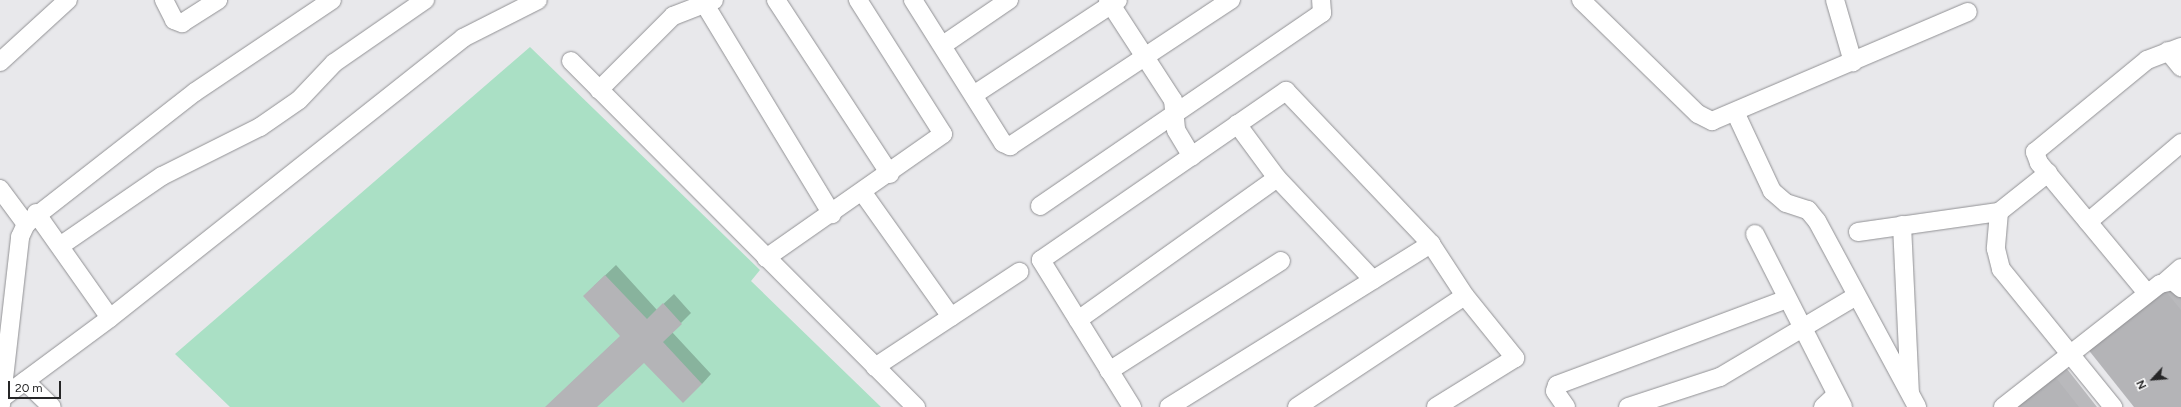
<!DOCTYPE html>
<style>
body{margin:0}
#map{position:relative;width:2181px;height:407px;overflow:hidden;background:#e8e8eb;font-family:Figtree,sans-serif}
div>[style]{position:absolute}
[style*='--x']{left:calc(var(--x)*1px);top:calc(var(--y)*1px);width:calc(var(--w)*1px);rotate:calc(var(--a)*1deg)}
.green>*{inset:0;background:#aae0c5}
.shadow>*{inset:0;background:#0003}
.building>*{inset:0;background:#b4b4b7}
.roads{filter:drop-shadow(0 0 1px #919194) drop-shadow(0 0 1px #919194)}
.minor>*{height:18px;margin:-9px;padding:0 9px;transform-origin:9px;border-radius:9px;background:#fff}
span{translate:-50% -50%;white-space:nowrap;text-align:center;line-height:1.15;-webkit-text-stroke:3px #fff;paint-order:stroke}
.north{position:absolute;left:2133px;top:359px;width:40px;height:40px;-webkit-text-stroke:3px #fff;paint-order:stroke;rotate:244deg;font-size:11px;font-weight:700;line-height:16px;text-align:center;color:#262627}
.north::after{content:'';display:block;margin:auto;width:14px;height:18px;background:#262627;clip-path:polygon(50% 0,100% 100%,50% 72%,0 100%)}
.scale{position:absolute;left:8px;top:381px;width:53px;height:18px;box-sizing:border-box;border:2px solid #262627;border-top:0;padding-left:5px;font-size:12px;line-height:14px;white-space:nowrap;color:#262627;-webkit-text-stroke:3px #fff;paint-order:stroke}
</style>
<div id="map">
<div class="green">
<div style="clip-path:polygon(530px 47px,760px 270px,751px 281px,881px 407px,230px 407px,175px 354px)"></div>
</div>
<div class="shadow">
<div style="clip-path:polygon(616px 265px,657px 310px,674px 294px,691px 313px,672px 332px,711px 374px,702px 384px,645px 361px,596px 407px,546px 407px,621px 336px,594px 286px)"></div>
<div style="clip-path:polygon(2173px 279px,2181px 288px,2181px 407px,2135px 407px,2099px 338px)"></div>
<div style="clip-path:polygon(2060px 360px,2097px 407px,2014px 407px)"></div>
</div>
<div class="building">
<div style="clip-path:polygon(605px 275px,647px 319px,663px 303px,682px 324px,663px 342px,702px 384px,683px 403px,644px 363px,597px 407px,545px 407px,620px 336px,583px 296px)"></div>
<div style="clip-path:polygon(2163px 288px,2181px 310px,2181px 407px,2134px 407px,2087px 348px)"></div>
<div style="clip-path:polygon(2049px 369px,2079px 407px,2012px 407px)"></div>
</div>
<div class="roads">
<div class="minor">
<div style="--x:164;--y:0;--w:22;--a:63"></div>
<div style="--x:174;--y:20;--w:9;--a:21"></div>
<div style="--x:182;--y:23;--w:43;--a:-32.6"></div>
<div style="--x:776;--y:0;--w:208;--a:56.8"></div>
<div style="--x:913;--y:0;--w:169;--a:57.8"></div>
<div style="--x:1003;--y:143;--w:8;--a:23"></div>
<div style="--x:1010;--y:146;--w:265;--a:-33.5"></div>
<div style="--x:1108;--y:0;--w:119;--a:57"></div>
<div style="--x:1173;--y:100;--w:30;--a:84"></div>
<div style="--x:1176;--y:130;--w:31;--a:59"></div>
<div style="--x:1581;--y:0;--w:163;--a:44.3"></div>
<div style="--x:1698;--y:114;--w:16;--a:27"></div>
<div style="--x:1712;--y:121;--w:278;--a:-23.1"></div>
<div style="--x:1835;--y:0;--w:65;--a:73.8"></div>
<div style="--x:704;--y:3;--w:247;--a:58.8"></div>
<div style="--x:943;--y:45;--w:80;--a:-34.3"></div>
<div style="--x:2168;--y:51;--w:21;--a:51"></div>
<div style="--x:571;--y:61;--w:489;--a:45.1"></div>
<div style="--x:0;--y:62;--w:92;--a:-42.4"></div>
<div style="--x:599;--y:90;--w:105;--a:-45"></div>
<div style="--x:673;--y:16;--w:44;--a:-21.3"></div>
<div style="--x:975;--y:94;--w:171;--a:-33.3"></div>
<div style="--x:1736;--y:114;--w:85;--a:64.9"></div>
<div style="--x:1772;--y:191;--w:18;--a:41"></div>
<div style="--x:1786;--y:203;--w:23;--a:18"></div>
<div style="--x:1808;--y:210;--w:14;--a:51"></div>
<div style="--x:1817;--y:221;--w:211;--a:61.7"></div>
<div style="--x:1237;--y:124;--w:67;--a:53.5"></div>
<div style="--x:1277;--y:178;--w:140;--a:46.7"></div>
<div style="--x:0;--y:189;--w:44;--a:53.4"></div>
<div style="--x:863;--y:193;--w:152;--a:54.6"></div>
<div style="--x:1040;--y:206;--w:342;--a:-34.4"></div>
<div style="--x:1322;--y:13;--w:13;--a:-94"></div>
<div style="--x:1999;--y:212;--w:37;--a:95"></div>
<div style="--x:1996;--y:249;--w:21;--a:76"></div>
<div style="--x:2001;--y:269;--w:178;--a:50.9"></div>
<div style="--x:36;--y:213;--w:128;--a:54.8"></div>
<div style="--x:2088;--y:222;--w:122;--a:-40.3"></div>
<div style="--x:1902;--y:225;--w:167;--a:87.3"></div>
<div style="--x:1858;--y:232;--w:142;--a:-8.1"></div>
<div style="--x:1999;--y:212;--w:63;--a:-38.5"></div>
<div style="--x:1755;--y:234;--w:194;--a:63"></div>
<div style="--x:60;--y:246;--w:124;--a:-34.5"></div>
<div style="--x:162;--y:176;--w:110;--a:-26.6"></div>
<div style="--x:260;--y:127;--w:47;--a:-34.7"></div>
<div style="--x:299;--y:100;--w:51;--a:-46.6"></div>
<div style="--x:334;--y:63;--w:111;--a:-34.7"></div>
<div style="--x:766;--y:258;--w:216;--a:-35"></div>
<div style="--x:943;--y:134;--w:159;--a:-122.4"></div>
<div style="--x:2166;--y:281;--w:20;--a:-41"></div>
<div style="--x:2147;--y:293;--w:169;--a:-129.7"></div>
<div style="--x:2039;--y:163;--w:12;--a:-110"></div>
<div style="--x:2035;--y:152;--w:145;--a:-39.4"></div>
<div style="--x:2147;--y:60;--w:36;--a:-21"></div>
<div style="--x:1078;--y:320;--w:244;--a:-35.5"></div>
<div style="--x:875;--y:367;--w:173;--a:-33.4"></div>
<div style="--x:1109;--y:371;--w:204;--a:-32.6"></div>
<div style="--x:25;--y:381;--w:37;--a:44"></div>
<div style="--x:2;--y:398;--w:134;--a:-36.5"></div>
<div style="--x:110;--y:318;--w:451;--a:-38.4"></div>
<div style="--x:463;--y:38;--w:84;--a:-26.9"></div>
<div style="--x:1;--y:405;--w:169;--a:-83.5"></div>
<div style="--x:20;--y:237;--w:14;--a:-65"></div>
<div style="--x:26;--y:224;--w:214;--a:-38"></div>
<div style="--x:195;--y:92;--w:165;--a:-33.9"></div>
<div style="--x:1132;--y:407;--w:173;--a:-121.8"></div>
<div style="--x:1041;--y:260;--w:298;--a:-34.6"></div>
<div style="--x:1286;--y:91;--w:211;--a:46.5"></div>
<div style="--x:1431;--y:244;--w:62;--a:56.8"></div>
<div style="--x:1465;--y:296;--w:80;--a:51.1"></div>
<div style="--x:1515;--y:358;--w:93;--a:148.2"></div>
<div style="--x:1169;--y:407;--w:309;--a:-31.9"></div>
<div style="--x:1297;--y:407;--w:201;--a:-33.5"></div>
<div style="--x:1566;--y:407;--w:19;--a:-125"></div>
<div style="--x:1555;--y:391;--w:6;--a:-72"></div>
<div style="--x:1557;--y:385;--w:246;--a:-20.5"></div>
<div style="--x:1628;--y:407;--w:97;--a:-18.1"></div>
<div style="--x:1720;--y:377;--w:157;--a:-30.7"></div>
<div style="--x:1823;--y:407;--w:18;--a:-43"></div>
<div style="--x:2003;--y:407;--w:199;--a:-38.1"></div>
<div style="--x:2160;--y:284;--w:13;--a:-13"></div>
<div style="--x:2173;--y:281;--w:11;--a:41"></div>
</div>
</div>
<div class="north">N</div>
<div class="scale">20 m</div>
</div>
